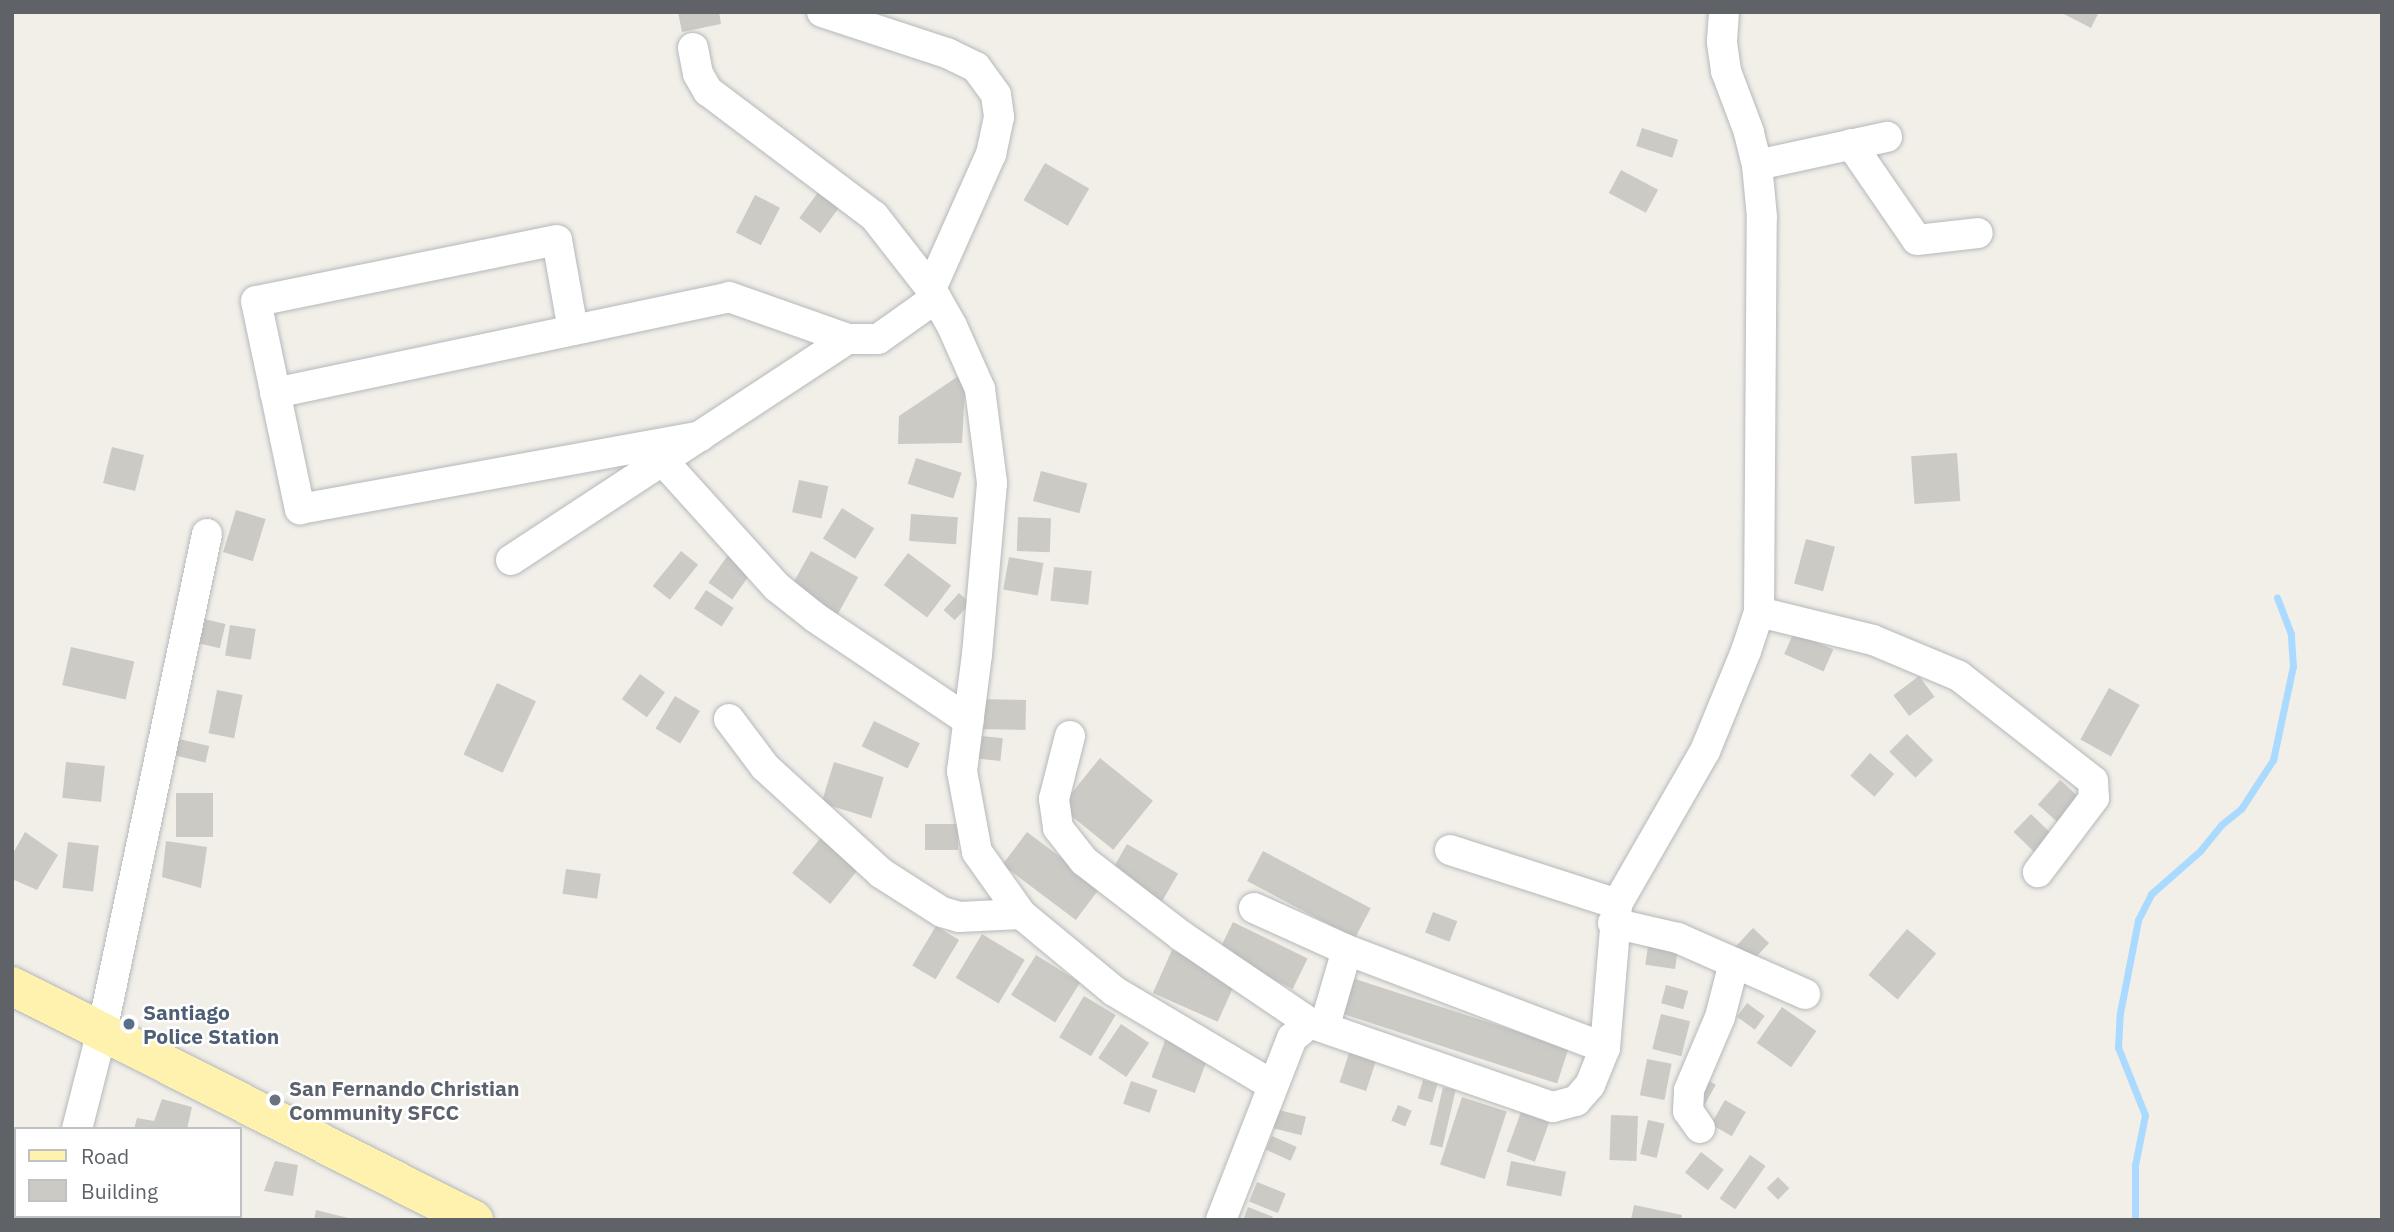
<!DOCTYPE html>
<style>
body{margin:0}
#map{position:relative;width:2394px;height:1232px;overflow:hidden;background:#f1efe8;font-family:"IBM Plex Sans",sans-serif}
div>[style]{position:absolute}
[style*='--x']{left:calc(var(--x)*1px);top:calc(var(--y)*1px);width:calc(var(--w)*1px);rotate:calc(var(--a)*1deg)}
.stream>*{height:7px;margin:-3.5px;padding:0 3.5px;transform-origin:3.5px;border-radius:3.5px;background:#aadaff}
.building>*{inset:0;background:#cccac5;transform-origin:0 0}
.roads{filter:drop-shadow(0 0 2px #b5b8bc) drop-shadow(0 0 2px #b5b8bc)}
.minor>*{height:30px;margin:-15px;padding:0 15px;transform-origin:15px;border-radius:15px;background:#fff}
.major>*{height:38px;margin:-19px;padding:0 19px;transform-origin:19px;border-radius:19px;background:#fff2af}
.dots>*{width:19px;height:19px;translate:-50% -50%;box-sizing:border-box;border:4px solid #fff;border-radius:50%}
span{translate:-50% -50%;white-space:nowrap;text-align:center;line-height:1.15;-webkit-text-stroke:5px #fff;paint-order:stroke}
.service-label{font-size:21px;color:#4e5e75;font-weight:700}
.left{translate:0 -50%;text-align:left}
.worship-label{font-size:21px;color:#5b616d;font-weight:700}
.frame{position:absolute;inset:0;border:14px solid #5f6368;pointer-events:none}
.legend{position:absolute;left:14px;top:1127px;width:228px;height:91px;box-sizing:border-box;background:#fff;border:2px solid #bfc1c3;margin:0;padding:9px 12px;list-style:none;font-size:21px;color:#5f6368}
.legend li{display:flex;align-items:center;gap:14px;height:35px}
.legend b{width:35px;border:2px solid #bfc1c3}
</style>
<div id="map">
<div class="stream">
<div style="--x:2135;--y:1220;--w:55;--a:-90"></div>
<div style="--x:2135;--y:1165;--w:51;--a:-78.7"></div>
<div style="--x:2145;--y:1115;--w:73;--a:-111.7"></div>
<div style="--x:2118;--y:1047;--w:34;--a:-87"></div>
<div style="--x:2120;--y:1013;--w:95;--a:-79"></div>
<div style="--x:2138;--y:920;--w:29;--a:-63"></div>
<div style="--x:2151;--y:894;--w:65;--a:-41.3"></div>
<div style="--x:2200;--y:851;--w:33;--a:-51"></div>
<div style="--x:2221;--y:825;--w:26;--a:-39"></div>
<div style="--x:2241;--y:809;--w:59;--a:-56.9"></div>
<div style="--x:2273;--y:760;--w:96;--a:-78"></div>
<div style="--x:2293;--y:666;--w:32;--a:-94"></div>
<div style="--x:2291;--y:634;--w:39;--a:-111"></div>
</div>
<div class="building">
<div style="clip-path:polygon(678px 12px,719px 12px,721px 24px,682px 32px)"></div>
<div style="clip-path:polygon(2060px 12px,2099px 12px,2091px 28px)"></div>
<div style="left:1642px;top:128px;width:38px;height:19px;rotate:18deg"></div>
<div style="left:1045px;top:163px;width:51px;height:43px;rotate:30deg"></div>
<div style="left:1621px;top:170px;width:42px;height:26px;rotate:28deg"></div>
<div style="left:824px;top:184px;width:26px;height:42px;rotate:36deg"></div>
<div style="left:755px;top:195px;width:28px;height:42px;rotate:27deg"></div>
<div style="clip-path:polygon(966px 371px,962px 443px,898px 444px,899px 416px)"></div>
<div style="left:112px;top:447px;width:33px;height:37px;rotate:14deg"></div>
<div style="left:1957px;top:453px;width:48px;height:46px;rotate:86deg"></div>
<div style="left:916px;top:458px;width:48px;height:27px;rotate:18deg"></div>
<div style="left:1041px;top:471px;width:48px;height:31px;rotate:15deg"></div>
<div style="left:799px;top:480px;width:30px;height:33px;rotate:12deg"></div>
<div style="left:842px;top:508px;width:38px;height:36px;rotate:32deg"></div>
<div style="left:236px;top:510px;width:31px;height:44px;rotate:17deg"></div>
<div style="left:911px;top:514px;width:47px;height:27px;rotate:4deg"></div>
<div style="left:1018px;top:517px;width:33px;height:34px;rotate:2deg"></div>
<div style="left:1806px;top:539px;width:30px;height:46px;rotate:15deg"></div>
<div style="left:681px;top:551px;width:22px;height:45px;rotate:39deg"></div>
<div style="left:811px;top:551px;width:54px;height:45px;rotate:29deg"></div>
<div style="left:908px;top:553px;width:54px;height:40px;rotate:37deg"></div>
<div style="left:728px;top:555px;width:29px;height:34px;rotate:35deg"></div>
<div style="left:1009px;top:557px;width:35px;height:33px;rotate:10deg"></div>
<div style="left:1054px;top:567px;width:38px;height:34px;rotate:6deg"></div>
<div style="left:706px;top:590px;width:33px;height:22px;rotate:33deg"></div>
<div style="left:959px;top:593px;width:15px;height:23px;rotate:42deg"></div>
<div style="left:204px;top:619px;width:22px;height:25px;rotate:13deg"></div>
<div style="left:230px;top:625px;width:26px;height:31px;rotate:9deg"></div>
<div style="left:1794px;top:632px;width:43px;height:24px;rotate:24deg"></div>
<div style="left:71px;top:647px;width:65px;height:39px;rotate:13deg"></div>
<div style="left:640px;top:674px;width:31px;height:31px;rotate:36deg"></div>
<div style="left:1919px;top:676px;width:26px;height:32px;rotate:53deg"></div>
<div style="left:497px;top:683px;width:43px;height:79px;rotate:25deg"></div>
<div style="left:2109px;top:688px;width:35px;height:59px;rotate:29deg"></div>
<div style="left:217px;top:690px;width:26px;height:44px;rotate:11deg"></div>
<div style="left:675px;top:696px;width:29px;height:38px;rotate:31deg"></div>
<div style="left:973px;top:699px;width:53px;height:30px;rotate:1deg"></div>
<div style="left:874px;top:721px;width:51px;height:28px;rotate:26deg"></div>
<div style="left:1907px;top:734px;width:37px;height:25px;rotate:45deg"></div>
<div style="left:972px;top:735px;width:31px;height:23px;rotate:6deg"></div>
<div style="left:179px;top:739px;width:31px;height:17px;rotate:13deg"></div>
<div style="left:1870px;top:753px;width:32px;height:30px;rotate:41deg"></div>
<div style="left:1100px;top:758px;width:68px;height:63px;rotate:39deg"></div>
<div style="left:66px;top:762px;width:39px;height:36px;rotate:6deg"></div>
<div style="left:834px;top:762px;width:52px;height:43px;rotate:17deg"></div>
<div style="left:2060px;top:780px;width:27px;height:33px;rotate:42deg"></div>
<div style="left:176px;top:793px;width:37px;height:44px"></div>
<div style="left:2031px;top:814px;width:33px;height:25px;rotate:44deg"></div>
<div style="left:925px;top:824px;width:33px;height:26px"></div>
<div style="clip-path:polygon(25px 832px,58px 855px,37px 890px,12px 879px,12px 855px)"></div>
<div style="left:1027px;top:832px;width:92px;height:41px;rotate:37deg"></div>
<div style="left:823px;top:835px;width:49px;height:49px;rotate:39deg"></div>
<div style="clip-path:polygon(166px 841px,207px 847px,201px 888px,162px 877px)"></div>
<div style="left:68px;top:842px;width:31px;height:46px;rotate:7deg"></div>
<div style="left:1127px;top:844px;width:59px;height:32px;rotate:30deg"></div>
<div style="left:1263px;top:851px;width:122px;height:34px;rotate:28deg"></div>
<div style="left:566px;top:869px;width:35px;height:25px;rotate:8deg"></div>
<div style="left:1433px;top:912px;width:26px;height:22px;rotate:21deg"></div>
<div style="left:1233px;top:922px;width:83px;height:34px;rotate:26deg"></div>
<div style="left:936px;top:926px;width:27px;height:46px;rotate:31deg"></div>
<div style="left:1753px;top:928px;width:22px;height:28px;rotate:43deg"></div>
<div style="left:1907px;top:929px;width:38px;height:60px;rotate:40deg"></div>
<div style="left:982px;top:934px;width:50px;height:51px;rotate:31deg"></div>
<div style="left:1649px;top:939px;width:30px;height:26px;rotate:8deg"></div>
<div style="left:1172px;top:950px;width:71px;height:47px;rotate:24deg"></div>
<div style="left:1036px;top:955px;width:52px;height:47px;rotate:32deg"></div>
<div style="left:1346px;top:976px;width:234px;height:37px;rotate:18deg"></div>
<div style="left:1666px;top:985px;width:23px;height:19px;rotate:15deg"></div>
<div style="left:1084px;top:996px;width:37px;height:48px;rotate:31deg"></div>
<div style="left:1747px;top:1003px;width:22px;height:17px;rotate:36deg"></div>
<div style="left:1782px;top:1007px;width:42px;height:44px;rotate:35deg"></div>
<div style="left:1661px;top:1014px;width:30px;height:36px;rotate:14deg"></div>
<div style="left:1121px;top:1024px;width:34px;height:41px;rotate:34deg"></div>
<div style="left:1167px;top:1035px;width:46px;height:45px;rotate:20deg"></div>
<div style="left:1350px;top:1050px;width:28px;height:34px;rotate:18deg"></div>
<div style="left:1647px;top:1059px;width:25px;height:37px;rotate:11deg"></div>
<div style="left:1423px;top:1080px;width:15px;height:19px;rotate:16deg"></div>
<div style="left:1707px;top:1080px;width:10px;height:24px;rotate:29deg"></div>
<div style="left:1131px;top:1081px;width:28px;height:24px;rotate:19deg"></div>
<div style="left:1443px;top:1087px;width:13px;height:59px;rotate:13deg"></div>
<div style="left:1462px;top:1097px;width:47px;height:71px;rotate:18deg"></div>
<div style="clip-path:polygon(162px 1099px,192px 1107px,187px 1129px,134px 1129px,137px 1118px,154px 1121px)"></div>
<div style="left:1725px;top:1100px;width:24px;height:28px;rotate:30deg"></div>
<div style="left:1398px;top:1105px;width:15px;height:17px;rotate:23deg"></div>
<div style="left:1275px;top:1109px;width:32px;height:19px;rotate:14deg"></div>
<div style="left:1521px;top:1112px;width:30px;height:42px;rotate:20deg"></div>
<div style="left:1611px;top:1115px;width:27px;height:45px;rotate:2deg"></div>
<div style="left:1648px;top:1120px;width:17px;height:35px;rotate:13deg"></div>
<div style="left:1272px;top:1136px;width:27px;height:15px;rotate:24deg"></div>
<div style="left:1701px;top:1152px;width:29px;height:26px;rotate:38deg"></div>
<div style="left:1750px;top:1155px;width:19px;height:53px;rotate:35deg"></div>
<div style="clip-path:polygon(275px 1161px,298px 1165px,293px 1196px,264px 1191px)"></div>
<div style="left:1511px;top:1161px;width:56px;height:25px;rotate:11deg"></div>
<div style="left:1778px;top:1177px;width:16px;height:16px;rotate:45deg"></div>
<div style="left:1257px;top:1182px;width:31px;height:21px;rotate:22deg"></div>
<div style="clip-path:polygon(1634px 1205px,1682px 1215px,1681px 1220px,1631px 1220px)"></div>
<div style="clip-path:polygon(1248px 1207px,1273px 1217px,1272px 1220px,1243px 1220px)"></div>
<div style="clip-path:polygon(316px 1210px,352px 1219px,352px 1220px,314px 1220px)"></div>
</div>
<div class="roads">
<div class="minor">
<div style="--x:822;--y:12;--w:132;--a:18.2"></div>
<div style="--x:947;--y:53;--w:32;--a:26"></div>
<div style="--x:976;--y:67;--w:34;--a:54"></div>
<div style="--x:996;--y:95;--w:22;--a:82"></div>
<div style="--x:999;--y:117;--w:38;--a:102"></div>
<div style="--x:991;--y:154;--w:148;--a:114"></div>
<div style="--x:693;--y:48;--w:26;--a:79"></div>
<div style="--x:698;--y:74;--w:20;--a:60"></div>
<div style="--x:708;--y:91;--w:208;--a:37"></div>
<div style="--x:874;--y:216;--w:93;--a:52"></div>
<div style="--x:931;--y:289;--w:43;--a:60.4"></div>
<div style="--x:952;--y:326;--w:69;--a:66"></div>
<div style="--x:980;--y:389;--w:95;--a:82.7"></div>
<div style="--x:992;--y:483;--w:172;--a:95"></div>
<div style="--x:977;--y:654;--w:118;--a:97.3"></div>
<div style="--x:962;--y:771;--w:82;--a:79.5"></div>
<div style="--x:977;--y:852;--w:76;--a:54.6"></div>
<div style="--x:1021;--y:914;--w:121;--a:39.6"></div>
<div style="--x:1114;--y:991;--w:184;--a:30.7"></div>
<div style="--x:1851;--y:144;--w:116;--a:55.5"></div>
<div style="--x:1917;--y:240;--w:61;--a:-6.5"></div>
<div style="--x:1757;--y:165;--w:133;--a:-12.2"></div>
<div style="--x:573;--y:330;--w:91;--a:-100.1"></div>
<div style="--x:557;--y:240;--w:307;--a:168.5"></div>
<div style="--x:256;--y:301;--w:213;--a:78.1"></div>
<div style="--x:300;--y:509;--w:407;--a:-10.3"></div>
<div style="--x:275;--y:393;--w:464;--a:-11.9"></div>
<div style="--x:729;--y:297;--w:126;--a:19.4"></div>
<div style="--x:663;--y:461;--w:170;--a:47.9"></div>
<div style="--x:777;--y:587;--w:50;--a:38.5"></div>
<div style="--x:816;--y:618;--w:184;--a:33.9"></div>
<div style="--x:511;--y:560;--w:403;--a:-33.3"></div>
<div style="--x:848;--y:339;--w:30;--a:0"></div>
<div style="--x:878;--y:339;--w:71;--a:-35.3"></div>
<div style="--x:1759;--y:612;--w:117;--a:13.8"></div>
<div style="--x:1873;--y:640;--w:93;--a:22.7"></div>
<div style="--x:1959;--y:676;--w:170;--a:38.1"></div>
<div style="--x:2093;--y:781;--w:17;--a:87"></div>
<div style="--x:2094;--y:798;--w:93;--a:127.1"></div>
<div style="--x:729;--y:719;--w:60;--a:53.1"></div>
<div style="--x:765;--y:767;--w:157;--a:42.4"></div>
<div style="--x:881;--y:873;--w:72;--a:32.6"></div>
<div style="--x:942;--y:912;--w:18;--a:16"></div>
<div style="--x:959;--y:917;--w:62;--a:-2.8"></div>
<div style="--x:1070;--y:736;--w:65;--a:104.3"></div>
<div style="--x:1054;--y:799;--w:29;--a:82"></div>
<div style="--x:1058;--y:828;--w:42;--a:51.8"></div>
<div style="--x:1084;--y:861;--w:121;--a:37.6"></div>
<div style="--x:1180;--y:935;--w:157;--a:34.1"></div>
<div style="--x:1310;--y:1023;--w:257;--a:19.1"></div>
<div style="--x:1553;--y:1107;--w:24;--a:-15"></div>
<div style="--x:1576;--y:1101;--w:21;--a:-49"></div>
<div style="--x:1590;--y:1085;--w:40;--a:-68"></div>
<div style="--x:1605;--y:1048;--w:144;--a:-85.2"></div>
<div style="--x:1617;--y:904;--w:177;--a:-60.1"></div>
<div style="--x:1705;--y:751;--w:108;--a:-67.7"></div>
<div style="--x:1746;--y:651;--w:41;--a:-71.6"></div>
<div style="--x:1759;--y:612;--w:395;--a:-89.6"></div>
<div style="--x:1762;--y:217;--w:52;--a:-95.5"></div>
<div style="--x:1757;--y:165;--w:34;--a:-104"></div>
<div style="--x:1749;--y:132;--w:65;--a:-110.7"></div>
<div style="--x:1726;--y:71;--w:30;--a:-98"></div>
<div style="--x:1722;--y:41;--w:29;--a:-86"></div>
<div style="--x:1450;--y:850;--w:176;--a:17.9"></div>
<div style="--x:1254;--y:908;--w:102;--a:24.3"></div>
<div style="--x:1347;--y:950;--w:276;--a:20.8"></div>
<div style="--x:1613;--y:923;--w:67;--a:13"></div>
<div style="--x:1678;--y:938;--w:139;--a:23.8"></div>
<div style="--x:1325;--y:1025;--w:78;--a:-73.7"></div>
<div style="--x:1700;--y:1128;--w:21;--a:-125"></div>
<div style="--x:1688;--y:1111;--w:21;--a:-87"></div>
<div style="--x:1689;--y:1090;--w:79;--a:-67"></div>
<div style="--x:1720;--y:1017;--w:56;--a:-75.5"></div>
<div style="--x:77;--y:1129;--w:101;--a:-75.7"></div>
<div style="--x:102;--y:1031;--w:508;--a:-78.07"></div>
<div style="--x:54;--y:1220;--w:4;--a:-76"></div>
<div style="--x:1221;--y:1220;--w:195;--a:-68.7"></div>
<div style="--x:1292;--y:1038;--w:23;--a:-40"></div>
</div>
<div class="major">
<div style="--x:12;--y:986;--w:518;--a:26.86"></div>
</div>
</div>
<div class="dots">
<div style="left:129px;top:1024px;background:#5c6f8a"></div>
<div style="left:275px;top:1100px;background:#6b7280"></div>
</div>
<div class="service-label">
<span class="left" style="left:143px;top:1024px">Santiago<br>Police Station</span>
</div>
<div class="worship-label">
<span class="left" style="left:289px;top:1100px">San Fernando Christian<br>Community SFCC</span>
</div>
<div class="frame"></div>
<ul class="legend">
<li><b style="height:9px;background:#fff2af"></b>Road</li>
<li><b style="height:19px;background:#cccac5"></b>Building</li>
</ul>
</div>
